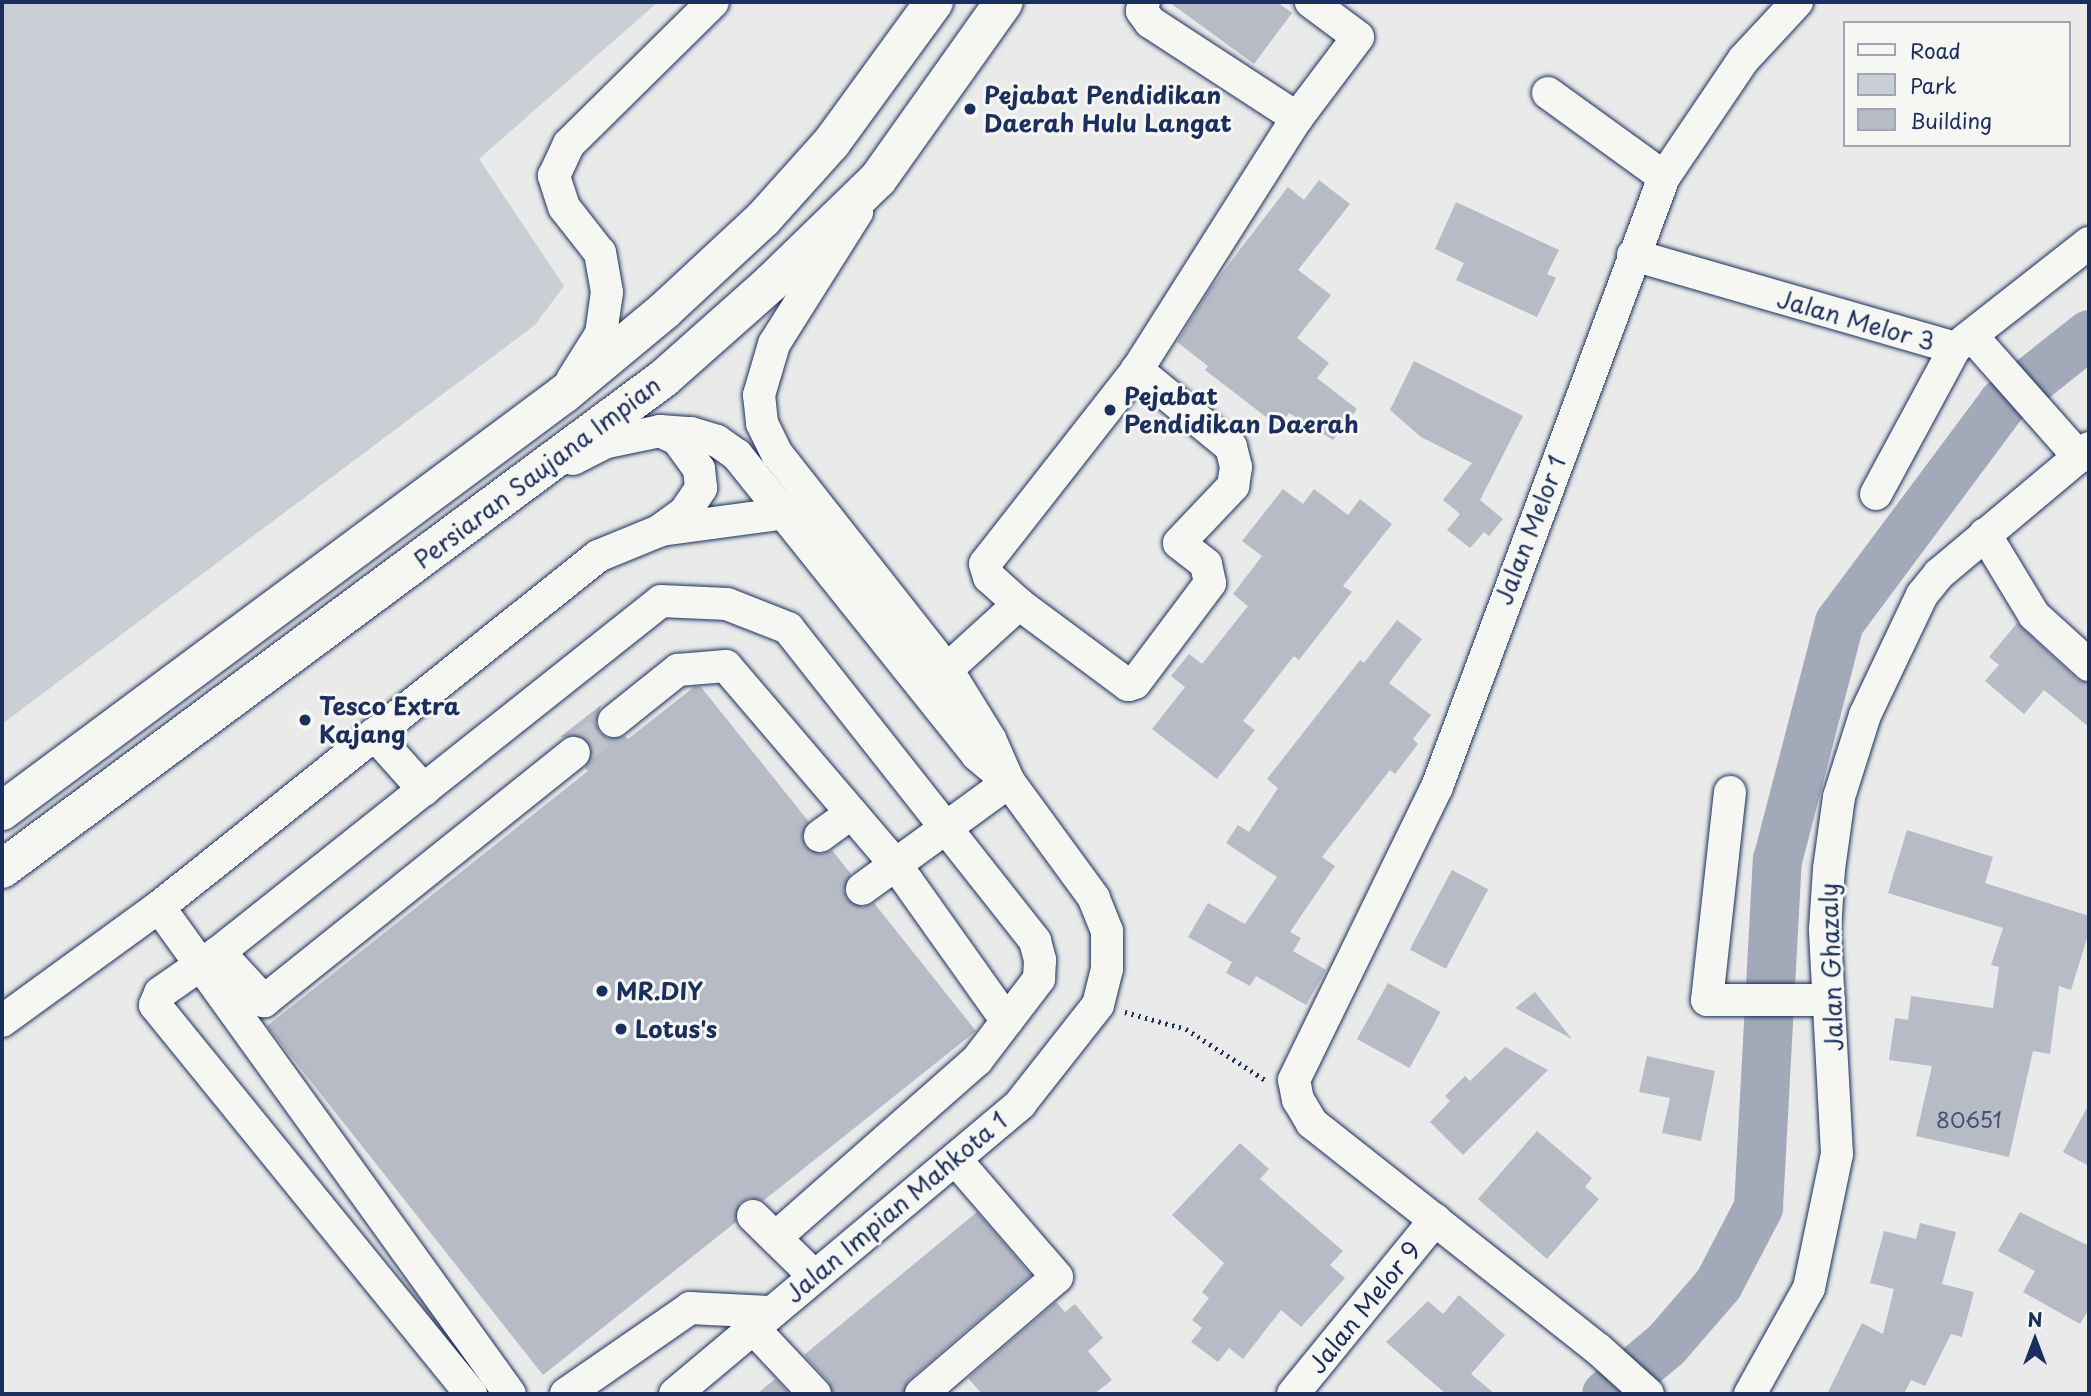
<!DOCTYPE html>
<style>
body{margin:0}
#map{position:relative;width:2091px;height:1396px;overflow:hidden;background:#e9eae9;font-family:"Playpen Sans",sans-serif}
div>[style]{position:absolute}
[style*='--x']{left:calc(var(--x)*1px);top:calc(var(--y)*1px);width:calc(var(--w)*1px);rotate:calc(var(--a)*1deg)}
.green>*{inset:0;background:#caced5}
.river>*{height:49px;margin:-24.5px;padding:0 24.5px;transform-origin:24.5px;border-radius:24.5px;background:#a2aaba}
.building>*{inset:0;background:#b6bbc6;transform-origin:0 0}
.minor-tunnel>*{height:32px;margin-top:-16px;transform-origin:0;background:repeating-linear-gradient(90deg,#c0c5cd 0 32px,transparent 0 48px)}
.path>*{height:4.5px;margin-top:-2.25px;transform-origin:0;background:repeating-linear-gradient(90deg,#1b2f5e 0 2px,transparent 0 7px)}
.roads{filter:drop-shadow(0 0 2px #1b2f5e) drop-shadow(0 0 2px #1b2f5e)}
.minor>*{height:32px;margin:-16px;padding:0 16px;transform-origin:16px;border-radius:16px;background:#f6f6f2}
.highway>*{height:38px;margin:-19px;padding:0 19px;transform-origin:19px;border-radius:19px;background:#f6f6f2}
.dots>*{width:19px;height:19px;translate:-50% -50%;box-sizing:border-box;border:4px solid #f6f6f2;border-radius:50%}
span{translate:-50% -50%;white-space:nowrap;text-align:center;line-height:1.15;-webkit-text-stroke:6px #f6f6f2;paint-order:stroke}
.number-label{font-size:21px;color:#425278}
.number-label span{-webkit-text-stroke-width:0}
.poi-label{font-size:24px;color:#1b2f5e;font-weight:700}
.left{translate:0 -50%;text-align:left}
.street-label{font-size:24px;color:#1b2f5e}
.frame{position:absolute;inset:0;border:4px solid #1b2f5e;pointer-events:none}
.legend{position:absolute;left:1843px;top:21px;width:228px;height:126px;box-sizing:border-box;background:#f6f6f2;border:2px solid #9ea6b7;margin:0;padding:9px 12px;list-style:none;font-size:21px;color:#1b2f5e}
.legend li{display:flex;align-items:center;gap:14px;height:35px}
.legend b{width:35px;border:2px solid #9ea6b7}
.north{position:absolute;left:2000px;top:1305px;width:70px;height:70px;-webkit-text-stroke:5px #f6f6f2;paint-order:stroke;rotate:0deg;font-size:19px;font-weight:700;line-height:28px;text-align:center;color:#1b2f5e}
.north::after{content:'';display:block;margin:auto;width:24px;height:32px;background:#1b2f5e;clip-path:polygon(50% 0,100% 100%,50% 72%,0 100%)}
</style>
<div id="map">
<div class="green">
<div style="clip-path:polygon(2px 2px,658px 2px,479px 159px,564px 286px,535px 325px,2px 724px)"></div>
</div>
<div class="river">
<div style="--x:1606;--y:1394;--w:78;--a:-39.8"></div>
<div style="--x:1666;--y:1344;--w:79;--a:-49.1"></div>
<div style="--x:1718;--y:1284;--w:87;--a:-62.5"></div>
<div style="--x:1758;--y:1207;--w:348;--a:-86.9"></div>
<div style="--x:1777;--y:860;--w:246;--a:-75.4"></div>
<div style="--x:1839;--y:622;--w:273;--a:-53.3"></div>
<div style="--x:2002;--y:403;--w:111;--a:-38.4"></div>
</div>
<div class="building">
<div style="clip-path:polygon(1169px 2px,1277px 2px,1292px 13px,1254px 64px)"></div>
<div style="clip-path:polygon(1319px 180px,1350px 204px,1298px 270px,1331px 295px,1297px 338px,1329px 363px,1317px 378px,1357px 409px,1333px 440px,1289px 413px,1279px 427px,1205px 370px,1208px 366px,1177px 342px,1212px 286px,1288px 187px,1304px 200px)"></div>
<div style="clip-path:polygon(1456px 202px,1559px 250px,1547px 274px,1556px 278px,1537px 317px,1456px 280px,1464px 263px,1435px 249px)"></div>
<div style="clip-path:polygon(1414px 361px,1523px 416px,1480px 500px,1503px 519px,1489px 536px,1484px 532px,1470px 548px,1447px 530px,1460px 514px,1443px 500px,1472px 463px,1421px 437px,1390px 410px)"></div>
<div style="clip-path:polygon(1283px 489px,1303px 504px,1314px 489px,1348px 515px,1360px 499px,1392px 524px,1343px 586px,1352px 592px,1299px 660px,1294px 656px,1243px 721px,1255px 730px,1217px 779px,1152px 729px,1185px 687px,1171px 676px,1189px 654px,1202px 664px,1248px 606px,1233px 594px,1262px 556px,1242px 541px)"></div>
<div style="clip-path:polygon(1397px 620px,1422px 639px,1389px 683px,1431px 715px,1413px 739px,1418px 744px,1395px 774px,1390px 770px,1322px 857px,1335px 866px,1290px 932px,1301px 938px,1293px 951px,1326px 970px,1306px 1005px,1256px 976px,1250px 986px,1226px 973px,1232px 962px,1188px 937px,1208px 903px,1245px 924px,1277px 877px,1226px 843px,1238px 825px,1249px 832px,1278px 788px,1267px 779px,1360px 660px,1364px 663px)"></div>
<div style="clip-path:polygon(2017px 623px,2077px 679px,2089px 683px,2089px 727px,2044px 690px,2024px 714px,1985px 681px,1999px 665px,1989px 657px)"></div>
<div style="clip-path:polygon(694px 687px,701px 687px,809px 822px,802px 837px,806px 847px,821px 854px,832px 850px,851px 874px,844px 890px,848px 900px,863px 907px,874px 903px,976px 1031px,763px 1201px,749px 1198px,740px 1203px,736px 1222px,543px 1375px,267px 1026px,588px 771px,585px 768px,592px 751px,589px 742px,580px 736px,560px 737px,601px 705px,596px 723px,599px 732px,608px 738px,625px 736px,628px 739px)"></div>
<div style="clip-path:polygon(1907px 830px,1993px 857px,1985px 883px,2089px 916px,2089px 932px,2071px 990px,2059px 986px,2050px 1054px,2033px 1051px,2009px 1157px,1916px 1136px,1932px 1066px,1889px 1060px,1895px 1018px,1908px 1020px,1911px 996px,1993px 1008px,1999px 967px,1991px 965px,2003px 928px,1888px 893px)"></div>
<div style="left:1452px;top:870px;width:41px;height:90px;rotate:28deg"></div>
<div style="left:1388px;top:983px;width:60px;height:64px;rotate:29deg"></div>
<div style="clip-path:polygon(1535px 992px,1572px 1039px,1515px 1008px)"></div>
<div style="clip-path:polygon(1505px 1047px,1548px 1070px,1463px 1155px,1430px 1122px,1450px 1101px,1445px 1096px,1465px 1076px,1470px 1081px)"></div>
<div style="clip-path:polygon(1647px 1056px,1715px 1071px,1701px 1141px,1662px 1133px,1670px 1098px,1639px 1092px)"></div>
<div style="clip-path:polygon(2089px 1104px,2089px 1166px,2063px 1152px)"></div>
<div style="clip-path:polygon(1537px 1131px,1592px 1178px,1585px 1187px,1599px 1199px,1547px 1259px,1478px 1199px)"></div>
<div style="clip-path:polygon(1240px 1143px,1269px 1169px,1260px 1179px,1343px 1251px,1330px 1265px,1345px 1278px,1301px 1327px,1281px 1310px,1243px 1359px,1229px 1348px,1218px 1362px,1191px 1342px,1202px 1328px,1192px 1320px,1209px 1298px,1202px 1292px,1224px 1263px,1172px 1215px)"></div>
<div style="clip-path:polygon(977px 1212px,1031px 1275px,909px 1380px,903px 1394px,833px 1394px,828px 1381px,804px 1355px)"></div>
<div style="clip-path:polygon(2020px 1212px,2089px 1246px,2089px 1309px,2080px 1324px,2023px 1292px,2035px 1271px,1998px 1251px)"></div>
<div style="clip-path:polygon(1920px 1223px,1956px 1232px,1942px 1284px,1974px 1292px,1962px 1337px,1951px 1334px,1925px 1386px,1911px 1380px,1904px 1394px,1827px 1394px,1862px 1323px,1883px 1334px,1894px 1289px,1870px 1283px,1884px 1231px,1916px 1239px)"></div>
<div style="clip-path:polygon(1459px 1295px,1505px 1335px,1471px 1374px,1495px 1394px,1446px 1394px,1386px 1342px,1428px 1301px,1443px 1314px)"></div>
<div style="clip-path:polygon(1056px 1302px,1065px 1312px,1075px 1304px,1103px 1338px,1088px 1351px,1112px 1380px,1094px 1394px,982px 1394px,968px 1378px)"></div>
<div style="clip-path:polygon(775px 1379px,790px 1394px,757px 1394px)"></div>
</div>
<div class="minor-tunnel">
<div style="--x:574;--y:753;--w:51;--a:-38.7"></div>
</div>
<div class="path">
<div style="--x:1125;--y:1012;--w:63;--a:15.6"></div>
<div style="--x:1186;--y:1029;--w:96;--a:32.7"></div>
</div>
<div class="roads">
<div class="minor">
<div style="--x:1144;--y:2;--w:9;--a:103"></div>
<div style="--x:1142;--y:11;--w:14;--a:54"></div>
<div style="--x:1150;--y:22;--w:176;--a:33.1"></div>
<div style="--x:1548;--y:93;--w:143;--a:35.9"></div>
<div style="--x:1633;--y:255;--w:335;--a:16.1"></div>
<div style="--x:1955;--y:348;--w:170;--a:-38.1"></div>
<div style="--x:1972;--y:336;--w:162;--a:48.5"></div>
<div style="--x:1137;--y:370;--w:246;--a:128.1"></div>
<div style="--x:985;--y:564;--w:14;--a:73"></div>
<div style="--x:989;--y:577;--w:40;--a:42"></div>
<div style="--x:1019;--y:604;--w:136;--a:36.6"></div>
<div style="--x:1128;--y:685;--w:7;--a:-16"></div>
<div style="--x:1135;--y:683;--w:125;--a:-53.1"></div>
<div style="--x:1210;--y:583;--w:19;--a:-102"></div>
<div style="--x:1206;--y:564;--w:34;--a:-142"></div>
<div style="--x:1179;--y:543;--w:79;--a:-46.5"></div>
<div style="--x:1233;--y:486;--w:19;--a:-81"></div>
<div style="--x:1236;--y:467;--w:21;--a:-104"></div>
<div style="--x:1231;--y:447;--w:122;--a:-140.7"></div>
<div style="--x:1137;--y:370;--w:299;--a:-57.6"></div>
<div style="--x:1297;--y:118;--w:101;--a:-53"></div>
<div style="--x:1358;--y:37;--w:59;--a:-143.3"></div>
<div style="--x:572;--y:380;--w:54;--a:-57.8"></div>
<div style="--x:601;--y:334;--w:42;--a:-81.9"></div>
<div style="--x:607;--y:292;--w:40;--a:-100"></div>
<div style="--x:600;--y:253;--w:58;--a:-128"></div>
<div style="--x:564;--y:207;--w:33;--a:-108"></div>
<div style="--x:554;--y:176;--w:35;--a:-65"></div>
<div style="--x:569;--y:144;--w:202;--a:-44.6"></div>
<div style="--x:573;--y:459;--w:38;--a:-27"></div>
<div style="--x:607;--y:442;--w:54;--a:-11.7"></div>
<div style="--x:660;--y:431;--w:31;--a:4"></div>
<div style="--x:691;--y:433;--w:27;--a:17"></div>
<div style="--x:717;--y:441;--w:24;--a:35"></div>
<div style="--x:737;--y:455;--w:384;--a:51.3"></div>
<div style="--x:977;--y:755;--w:30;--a:40"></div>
<div style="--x:1876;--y:494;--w:166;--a:-61.6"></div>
<div style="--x:661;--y:530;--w:127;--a:-7.7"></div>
<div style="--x:787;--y:513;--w:17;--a:-33"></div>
<div style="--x:1985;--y:534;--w:95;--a:58.8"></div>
<div style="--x:2034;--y:615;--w:74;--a:42.3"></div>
<div style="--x:931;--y:684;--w:119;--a:-42.3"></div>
<div style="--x:614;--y:721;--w:82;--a:-38.6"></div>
<div style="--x:678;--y:670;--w:48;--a:-4.8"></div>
<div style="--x:726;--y:666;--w:262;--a:49.5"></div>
<div style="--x:896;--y:865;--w:191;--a:54.6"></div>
<div style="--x:374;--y:734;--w:75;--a:48.2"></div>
<div style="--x:1730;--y:792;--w:209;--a:96.3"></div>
<div style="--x:1707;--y:1000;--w:122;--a:0"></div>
<div style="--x:820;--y:836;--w:39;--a:-36"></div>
<div style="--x:862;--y:889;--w:182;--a:-36.1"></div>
<div style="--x:159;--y:907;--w:600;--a:54.22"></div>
<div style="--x:219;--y:952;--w:67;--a:47.4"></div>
<div style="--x:264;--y:1001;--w:397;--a:-38.7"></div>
<div style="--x:2;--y:1021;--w:194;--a:-36"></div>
<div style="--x:159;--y:907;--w:562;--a:-38.64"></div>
<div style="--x:598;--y:556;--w:66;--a:-22.3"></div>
<div style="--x:659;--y:531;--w:32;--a:-36"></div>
<div style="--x:685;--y:512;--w:29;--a:-56"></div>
<div style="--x:701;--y:488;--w:19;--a:-96"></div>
<div style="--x:699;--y:469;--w:37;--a:-126"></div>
<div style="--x:677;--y:439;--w:19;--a:-155"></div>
<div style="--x:753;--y:1216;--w:84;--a:44.5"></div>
<div style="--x:752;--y:1327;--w:92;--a:46.8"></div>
<div style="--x:471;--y:1394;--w:501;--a:-129.09"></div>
<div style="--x:155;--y:1005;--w:13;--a:-67"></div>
<div style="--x:160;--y:993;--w:72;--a:-34.8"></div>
<div style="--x:219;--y:952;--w:564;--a:-38.45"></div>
<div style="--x:661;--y:601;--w:66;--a:2.6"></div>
<div style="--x:727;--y:604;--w:66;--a:21.5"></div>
<div style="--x:788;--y:628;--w:399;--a:51.7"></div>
<div style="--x:1035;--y:941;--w:20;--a:75"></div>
<div style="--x:1040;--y:960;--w:19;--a:93"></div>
<div style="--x:1039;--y:979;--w:102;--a:127.4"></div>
<div style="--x:977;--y:1060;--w:268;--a:138.6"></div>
<div style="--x:566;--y:1394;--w:151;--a:-34.7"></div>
<div style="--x:690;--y:1308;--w:79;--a:2.9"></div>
<div style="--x:675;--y:1394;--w:451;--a:-40"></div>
<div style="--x:1020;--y:1104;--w:126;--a:-51.8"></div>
<div style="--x:1098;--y:1005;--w:37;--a:-76"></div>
<div style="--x:1107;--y:969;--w:38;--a:-90"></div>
<div style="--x:1107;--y:931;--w:35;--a:-112"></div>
<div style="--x:1094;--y:898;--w:144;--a:-126.2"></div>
<div style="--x:1009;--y:782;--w:47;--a:-113.8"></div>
<div style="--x:990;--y:739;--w:80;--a:-121.7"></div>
<div style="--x:948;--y:671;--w:276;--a:-128.2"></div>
<div style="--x:777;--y:454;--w:34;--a:-116"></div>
<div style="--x:762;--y:423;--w:28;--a:-96"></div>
<div style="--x:759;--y:395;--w:53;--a:-73.6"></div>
<div style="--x:774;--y:344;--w:156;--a:-57.8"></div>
<div style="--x:921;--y:1394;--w:179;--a:-40.7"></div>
<div style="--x:1057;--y:1277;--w:153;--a:-130.8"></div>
<div style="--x:1293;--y:1394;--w:225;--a:-50.8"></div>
<div style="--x:1648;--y:1394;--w:67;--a:-138"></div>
<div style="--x:1598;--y:1349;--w:365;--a:-141.7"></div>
<div style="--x:1312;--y:1123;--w:27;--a:-121"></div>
<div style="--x:1298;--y:1100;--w:20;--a:-101"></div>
<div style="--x:1294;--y:1080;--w:326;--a:-64"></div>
<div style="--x:1437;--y:787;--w:651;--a:-69.59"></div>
<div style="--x:1664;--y:177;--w:143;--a:-55.9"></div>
<div style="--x:1744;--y:59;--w:78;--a:-47.1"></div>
<div style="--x:1750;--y:1394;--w:121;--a:-60.9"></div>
<div style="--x:1809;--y:1288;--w:137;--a:-78.2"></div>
<div style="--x:1837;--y:1154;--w:225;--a:-93.1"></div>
<div style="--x:1825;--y:929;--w:60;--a:-86.2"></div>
<div style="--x:1829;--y:869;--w:73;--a:-82.1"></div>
<div style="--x:1839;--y:797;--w:86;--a:-72.4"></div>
<div style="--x:1865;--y:715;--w:133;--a:-64.6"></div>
<div style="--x:1922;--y:595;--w:27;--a:-51"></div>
<div style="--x:1939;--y:574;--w:196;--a:-40"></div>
</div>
<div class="highway">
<div style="--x:2;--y:811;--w:700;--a:-36.58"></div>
<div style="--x:564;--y:394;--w:131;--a:-39.7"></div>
<div style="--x:665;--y:310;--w:134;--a:-42.9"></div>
<div style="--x:763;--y:219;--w:103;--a:-48.1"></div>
<div style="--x:832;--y:142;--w:173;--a:-53.9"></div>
<div style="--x:2;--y:869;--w:824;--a:-36.56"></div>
<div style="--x:664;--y:378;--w:143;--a:-41.6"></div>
<div style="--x:771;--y:283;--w:149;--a:-44.2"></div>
<div style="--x:878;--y:179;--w:217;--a:-54.6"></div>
</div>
</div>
<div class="dots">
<div style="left:970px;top:109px;background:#1b2f5e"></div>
<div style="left:1110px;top:410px;background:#1b2f5e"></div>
<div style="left:305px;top:720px;background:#1b2f5e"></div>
<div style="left:602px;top:991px;background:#1b2f5e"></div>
<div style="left:621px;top:1029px;background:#1b2f5e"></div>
</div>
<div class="number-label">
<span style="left:1969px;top:1119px">80651</span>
</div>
<div class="poi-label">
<span class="left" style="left:984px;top:109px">Pejabat Pendidikan<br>Daerah Hulu Langat</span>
<span class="left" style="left:1124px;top:410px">Pejabat<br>Pendidikan Daerah</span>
<span class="left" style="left:319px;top:720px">Tesco Extra<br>Kajang</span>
<span class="left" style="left:616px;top:991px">MR.DIY</span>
<span class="left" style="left:635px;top:1029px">Lotus's</span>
</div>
<div class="street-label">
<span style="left:1856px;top:320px;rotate:16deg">Jalan Melor 3</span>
<span style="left:537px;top:472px;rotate:-37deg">Persiaran Saujana Impian</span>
<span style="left:1530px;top:530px;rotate:-69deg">Jalan Melor 1</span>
<span style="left:1831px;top:967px;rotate:-92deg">Jalan Ghazaly</span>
<span style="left:896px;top:1207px;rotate:-40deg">Jalan Impian Mahkota 1</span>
<span style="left:1364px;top:1307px;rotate:-51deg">Jalan Melor 9</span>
</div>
<div class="frame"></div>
<ul class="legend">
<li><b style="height:9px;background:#f6f6f2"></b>Road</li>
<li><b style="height:19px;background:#caced5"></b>Park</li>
<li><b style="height:19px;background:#b6bbc6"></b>Building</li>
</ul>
<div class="north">N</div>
</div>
